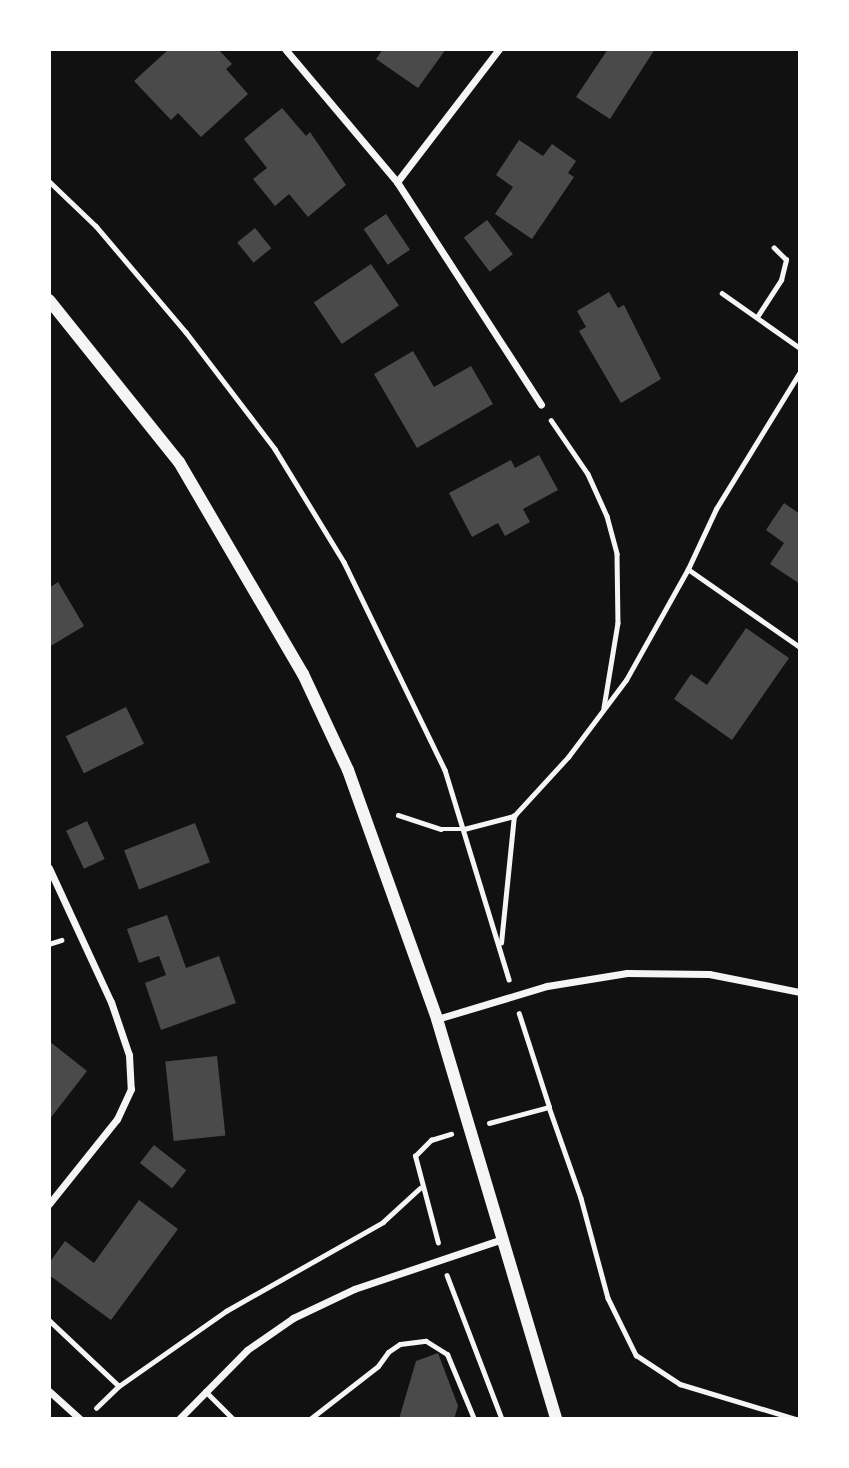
<!DOCTYPE html>
<style>
body{margin:0}
#map{position:relative;width:849px;height:1468px;overflow:hidden;background:#111;font-family:"DM Sans",sans-serif}
div>[style]{position:absolute}
[style*='--x']{left:calc(var(--x)*1px);top:calc(var(--y)*1px);width:calc(var(--w)*1px);rotate:calc(var(--a)*1deg)}
.building>*{inset:0;background:#4a4a4a;transform-origin:0 0}
.path>*{height:4.5px;margin:-2.25px;padding:0 2.25px;transform-origin:2.25px;border-radius:2.25px;background:#f5f5f5}
.service>*{height:5px;margin:-2.5px;padding:0 2.5px;transform-origin:2.5px;border-radius:2.5px;background:#f5f5f5}
.minor>*{height:7px;margin:-3.5px;padding:0 3.5px;transform-origin:3.5px;border-radius:3.5px;background:#f5f5f5}
.tertiary>*{height:12px;margin:-6px;padding:0 6px;transform-origin:6px;border-radius:6px;background:#f5f5f5}
span{translate:-50% -50%;white-space:nowrap;text-align:center;line-height:1.15;-webkit-text-stroke:5px #fff;paint-order:stroke}
.frame{position:absolute;inset:0;border:51px solid #fff;pointer-events:none}
</style>
<div id="map">
<div class="building">
<div style="clip-path:polygon(169px 49px,218px 49px,232px 64px,226px 69px,248px 94px,201px 137px,178px 113px,171px 120px,134px 81px)"></div>
<div style="clip-path:polygon(383px 49px,446px 49px,418px 88px,376px 59px)"></div>
<div style="clip-path:polygon(608px 49px,655px 49px,610px 119px,576px 97px)"></div>
<div style="clip-path:polygon(282px 108px,306px 136px,310px 132px,346px 185px,308px 217px,289px 194px,275px 206px,253px 179px,267px 168px,244px 139px)"></div>
<div style="clip-path:polygon(519px 140px,543px 156px,552px 144px,576px 161px,568px 173px,574px 177px,532px 239px,495px 214px,513px 187px,496px 175px)"></div>
<div style="left:386px;top:214px;width:43px;height:27px;rotate:56deg"></div>
<div style="left:487px;top:220px;width:43px;height:29px;rotate:53deg"></div>
<div style="left:255px;top:228px;width:26px;height:23px;rotate:51deg"></div>
<div style="left:371px;top:264px;width:50px;height:69px;rotate:56deg"></div>
<div style="clip-path:polygon(609px 292px,618px 308px,624px 305px,661px 379px,621px 403px,579px 331px,586px 327px,577px 311px)"></div>
<div style="clip-path:polygon(413px 351px,434px 387px,471px 366px,493px 404px,417px 448px,374px 374px)"></div>
<div style="clip-path:polygon(539px 455px,558px 490px,523px 509px,530px 522px,505px 536px,498px 523px,472px 537px,449px 493px,511px 460px,515px 468px)"></div>
<div style="clip-path:polygon(784px 503px,800px 514px,800px 584px,770px 564px,784px 543px,766px 530px)"></div>
<div style="clip-path:polygon(58px 582px,84px 626px,49px 647px,49px 588px)"></div>
<div style="clip-path:polygon(746px 628px,789px 658px,732px 740px,674px 699px,691px 674px,707px 685px)"></div>
<div style="left:126px;top:707px;width:41px;height:67px;rotate:64deg"></div>
<div style="left:87px;top:821px;width:42px;height:23px;rotate:65deg"></div>
<div style="left:195px;top:823px;width:42px;height:76px;rotate:69deg"></div>
<div style="clip-path:polygon(167px 915px,186px 968px,219px 956px,236px 1003px,161px 1030px,145px 983px,166px 975px,159px 956px,139px 963px,127px 929px)"></div>
<div style="clip-path:polygon(49px 1041px,87px 1071px,49px 1120px)"></div>
<div style="left:217px;top:1056px;width:80px;height:52px;rotate:84deg"></div>
<div style="left:154px;top:1145px;width:41px;height:23px;rotate:38deg"></div>
<div style="clip-path:polygon(139px 1200px,178px 1229px,111px 1320px,49px 1275px,49px 1263px,65px 1241px,94px 1263px)"></div>
<div style="clip-path:polygon(438px 1353px,458px 1406px,454px 1419px,399px 1419px,416px 1361px)"></div>
</div>
<div class="path">
<div style="--x:49;--y:181;--w:65;--a:43.8"></div>
<div style="--x:96;--y:226;--w:139;--a:49.7"></div>
<div style="--x:186;--y:332;--w:147;--a:52.7"></div>
<div style="--x:275;--y:449;--w:132;--a:58.6"></div>
<div style="--x:344;--y:562;--w:231;--a:64.1"></div>
<div style="--x:445;--y:770;--w:219;--a:73"></div>
<div style="--x:722;--y:293;--w:95;--a:35.2"></div>
<div style="--x:757;--y:317;--w:44;--a:-57"></div>
<div style="--x:781;--y:280;--w:21;--a:-76"></div>
<div style="--x:786;--y:260;--w:17;--a:-135"></div>
<div style="--x:551;--y:420;--w:65;--a:55.6"></div>
<div style="--x:588;--y:474;--w:46;--a:65.7"></div>
<div style="--x:607;--y:516;--w:39;--a:75"></div>
<div style="--x:617;--y:554;--w:69;--a:89.2"></div>
<div style="--x:618;--y:623;--w:86;--a:99.4"></div>
<div style="--x:688;--y:569;--w:136;--a:34.9"></div>
<div style="--x:398;--y:815;--w:45;--a:18"></div>
<div style="--x:441;--y:829;--w:23;--a:0"></div>
<div style="--x:464;--y:829;--w:52;--a:-14.6"></div>
<div style="--x:514;--y:816;--w:80;--a:-47.5"></div>
<div style="--x:568;--y:757;--w:96;--a:-53"></div>
<div style="--x:626;--y:680;--w:127;--a:-60.8"></div>
<div style="--x:688;--y:569;--w:66;--a:-65"></div>
<div style="--x:716;--y:509;--w:161;--a:-58.5"></div>
<div style="--x:501;--y:943;--w:128;--a:-84.2"></div>
<div style="--x:49;--y:944;--w:13;--a:-18"></div>
<div style="--x:549;--y:1107;--w:96;--a:70.6"></div>
<div style="--x:581;--y:1198;--w:104;--a:74.9"></div>
<div style="--x:608;--y:1298;--w:64;--a:63.8"></div>
<div style="--x:636;--y:1355;--w:53;--a:33.4"></div>
<div style="--x:680;--y:1384;--w:121;--a:16.8"></div>
<div style="--x:489;--y:1123;--w:62;--a:-14.9"></div>
<div style="--x:549;--y:1107;--w:98;--a:-107.9"></div>
<div style="--x:438;--y:1243;--w:90;--a:-104.8"></div>
<div style="--x:415;--y:1156;--w:23;--a:-45"></div>
<div style="--x:431;--y:1140;--w:21;--a:-17"></div>
<div style="--x:447;--y:1275;--w:154;--a:69.1"></div>
<div style="--x:49;--y:1320;--w:96;--a:43.3"></div>
<div style="--x:96;--y:1408;--w:32;--a:-44"></div>
<div style="--x:119;--y:1386;--w:131;--a:-35"></div>
<div style="--x:226;--y:1311;--w:180;--a:-29.5"></div>
<div style="--x:383;--y:1222;--w:50;--a:-42.6"></div>
</div>
<div class="service">
<div style="--x:205;--y:1391;--w:40;--a:45"></div>
<div style="--x:310;--y:1419;--w:86;--a:-37.9"></div>
<div style="--x:378;--y:1366;--w:17;--a:-54"></div>
<div style="--x:388;--y:1352;--w:14;--a:-34"></div>
<div style="--x:400;--y:1344;--w:26;--a:-7"></div>
<div style="--x:426;--y:1341;--w:25;--a:32"></div>
<div style="--x:447;--y:1354;--w:70;--a:67.4"></div>
</div>
<div class="minor">
<div style="--x:285;--y:49;--w:174;--a:49.9"></div>
<div style="--x:397;--y:182;--w:265;--a:57.1"></div>
<div style="--x:397;--y:182;--w:168;--a:-52.5"></div>
<div style="--x:49;--y:868;--w:148;--a:65.2"></div>
<div style="--x:111;--y:1002;--w:56;--a:71.2"></div>
<div style="--x:129;--y:1055;--w:34;--a:87"></div>
<div style="--x:131;--y:1089;--w:33;--a:115"></div>
<div style="--x:117;--y:1119;--w:109;--a:128.7"></div>
<div style="--x:437;--y:1019;--w:115;--a:-16.7"></div>
<div style="--x:547;--y:986;--w:81;--a:-9.2"></div>
<div style="--x:627;--y:973;--w:82;--a:0.7"></div>
<div style="--x:709;--y:974;--w:93;--a:11.2"></div>
<div style="--x:49;--y:1391;--w:42;--a:42.1"></div>
<div style="--x:179;--y:1419;--w:97;--a:-45.4"></div>
<div style="--x:247;--y:1350;--w:56;--a:-34.8"></div>
<div style="--x:293;--y:1318;--w:68;--a:-25.4"></div>
<div style="--x:354;--y:1289;--w:154;--a:-18.6"></div>
</div>
<div class="tertiary">
<div style="--x:49;--y:300;--w:208;--a:51.3"></div>
<div style="--x:179;--y:462;--w:246;--a:59.7"></div>
<div style="--x:303;--y:674;--w:106;--a:64.9"></div>
<div style="--x:348;--y:770;--w:264;--a:70.3"></div>
<div style="--x:437;--y:1019;--w:417;--a:73.4"></div>
</div>
<div class="frame"></div>
</div>
